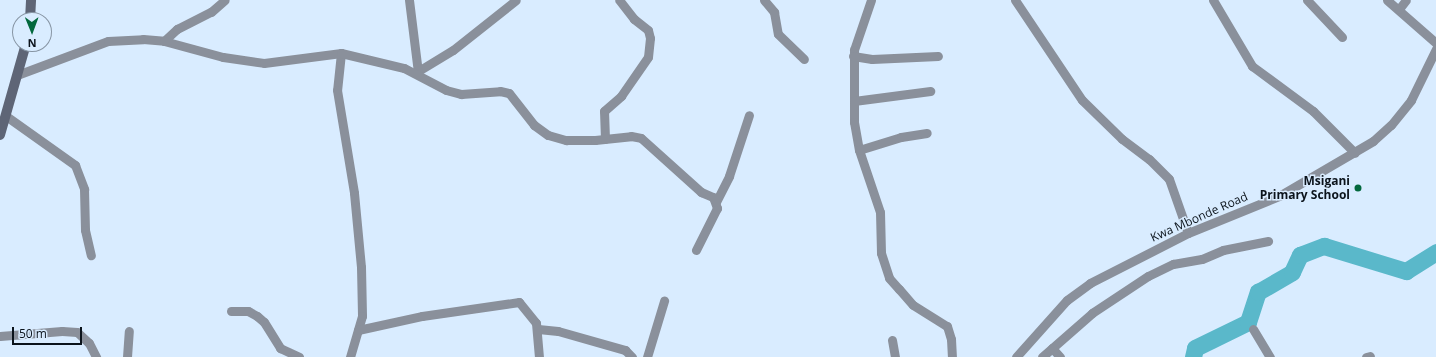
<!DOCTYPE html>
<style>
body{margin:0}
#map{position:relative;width:1436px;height:357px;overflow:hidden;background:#d9ecff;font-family:"Open Sans",sans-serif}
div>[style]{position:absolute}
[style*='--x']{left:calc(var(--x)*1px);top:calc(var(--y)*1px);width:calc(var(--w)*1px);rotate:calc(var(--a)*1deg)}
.river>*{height:17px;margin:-8.5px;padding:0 8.5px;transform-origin:8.5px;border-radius:8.5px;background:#5ab8ca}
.street>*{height:9px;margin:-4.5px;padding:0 4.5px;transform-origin:4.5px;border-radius:4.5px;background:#8a909b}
.secondary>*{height:10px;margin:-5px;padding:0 5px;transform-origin:5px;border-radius:5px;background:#5e6576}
.dots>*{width:11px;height:11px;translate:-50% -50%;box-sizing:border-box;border:2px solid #d9ecff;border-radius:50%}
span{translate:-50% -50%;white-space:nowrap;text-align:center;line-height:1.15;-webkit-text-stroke:3px #d9ecff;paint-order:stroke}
.poi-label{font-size:12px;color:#0b131b;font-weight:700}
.right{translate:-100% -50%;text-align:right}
.street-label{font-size:12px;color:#0b131b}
.north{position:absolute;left:12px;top:12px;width:40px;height:40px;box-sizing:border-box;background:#d9ecff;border:1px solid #8795a4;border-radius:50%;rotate:179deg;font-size:11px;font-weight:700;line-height:16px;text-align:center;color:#0b131b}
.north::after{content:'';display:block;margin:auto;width:14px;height:18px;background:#02683d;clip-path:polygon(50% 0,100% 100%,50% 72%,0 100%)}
.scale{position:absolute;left:12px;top:327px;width:70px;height:18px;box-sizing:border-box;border:2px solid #0b131b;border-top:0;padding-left:5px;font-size:12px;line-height:14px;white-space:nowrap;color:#0b131b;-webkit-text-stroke:3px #d9ecff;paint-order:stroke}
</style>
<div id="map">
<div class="river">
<div style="--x:1193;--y:357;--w:9;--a:-77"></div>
<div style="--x:1195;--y:348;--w:59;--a:-26.1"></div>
<div style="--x:1248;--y:322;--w:32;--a:-72"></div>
<div style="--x:1258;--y:292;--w:39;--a:-30"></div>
<div style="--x:1292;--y:272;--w:19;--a:-65"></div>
<div style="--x:1300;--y:255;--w:26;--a:-21"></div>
<div style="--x:1324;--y:246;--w:86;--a:17"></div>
<div style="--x:1406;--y:271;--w:36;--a:-32"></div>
</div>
<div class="street">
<div style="--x:409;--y:0;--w:73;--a:82.9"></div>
<div style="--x:764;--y:0;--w:16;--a:50"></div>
<div style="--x:774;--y:12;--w:22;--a:80"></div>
<div style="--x:778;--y:34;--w:36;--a:44"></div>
<div style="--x:871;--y:0;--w:53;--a:108.8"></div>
<div style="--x:854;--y:50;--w:72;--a:90"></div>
<div style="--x:854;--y:122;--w:28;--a:80"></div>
<div style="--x:859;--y:150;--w:65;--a:71.3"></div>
<div style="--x:880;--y:212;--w:41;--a:88.6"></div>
<div style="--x:881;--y:253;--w:26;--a:72"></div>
<div style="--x:889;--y:278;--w:15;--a:48"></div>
<div style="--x:899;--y:289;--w:21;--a:49"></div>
<div style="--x:913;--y:305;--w:40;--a:32"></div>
<div style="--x:947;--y:326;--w:14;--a:73"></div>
<div style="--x:951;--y:339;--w:18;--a:87"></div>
<div style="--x:1015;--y:0;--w:120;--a:56.2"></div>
<div style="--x:1082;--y:100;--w:56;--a:44.3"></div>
<div style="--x:1122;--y:139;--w:34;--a:37"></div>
<div style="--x:1149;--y:159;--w:28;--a:45"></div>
<div style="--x:1169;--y:179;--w:57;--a:70.6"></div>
<div style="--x:1213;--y:0;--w:77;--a:59.4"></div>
<div style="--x:1252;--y:66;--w:76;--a:36.4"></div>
<div style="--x:1313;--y:111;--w:59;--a:45"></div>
<div style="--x:1307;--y:0;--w:51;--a:46.6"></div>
<div style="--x:1387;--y:0;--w:65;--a:41.3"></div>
<div style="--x:1399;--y:9;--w:11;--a:-52"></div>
<div style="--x:164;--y:41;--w:18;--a:-43"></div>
<div style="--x:177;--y:29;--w:38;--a:-27"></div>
<div style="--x:211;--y:12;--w:18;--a:-41"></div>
<div style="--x:341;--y:53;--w:37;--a:96"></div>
<div style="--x:337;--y:90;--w:104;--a:80.6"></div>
<div style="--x:354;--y:193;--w:74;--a:84.6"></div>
<div style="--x:361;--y:267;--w:49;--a:88.8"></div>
<div style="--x:362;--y:316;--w:43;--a:106.3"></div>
<div style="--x:853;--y:56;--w:19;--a:9"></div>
<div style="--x:872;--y:59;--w:66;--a:-2.6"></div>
<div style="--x:415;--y:73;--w:44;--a:-31.2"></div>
<div style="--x:453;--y:50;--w:80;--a:-38.4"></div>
<div style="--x:17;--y:75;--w:97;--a:-20.5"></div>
<div style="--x:108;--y:41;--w:35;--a:-3"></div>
<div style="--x:143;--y:39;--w:21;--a:5"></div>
<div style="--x:164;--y:41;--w:61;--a:15.2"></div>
<div style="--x:223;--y:57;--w:41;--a:8.3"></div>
<div style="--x:264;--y:63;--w:78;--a:-7.4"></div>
<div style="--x:341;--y:53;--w:65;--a:13.4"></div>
<div style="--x:404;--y:68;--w:47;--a:27.6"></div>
<div style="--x:446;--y:90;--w:16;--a:15"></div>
<div style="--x:461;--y:94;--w:39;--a:-4"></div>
<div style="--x:500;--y:91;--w:9;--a:13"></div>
<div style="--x:509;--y:93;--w:41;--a:52"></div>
<div style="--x:534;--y:125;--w:17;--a:36"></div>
<div style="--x:548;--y:135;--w:19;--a:16"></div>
<div style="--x:566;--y:140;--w:29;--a:0"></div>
<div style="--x:595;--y:140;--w:36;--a:-6"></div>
<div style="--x:631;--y:136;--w:10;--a:11"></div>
<div style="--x:641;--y:138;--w:81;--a:42"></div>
<div style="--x:701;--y:192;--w:13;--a:23"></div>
<div style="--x:713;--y:197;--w:12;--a:70"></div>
<div style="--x:717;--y:208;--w:47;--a:116.6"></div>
<div style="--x:854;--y:101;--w:77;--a:-7.5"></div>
<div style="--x:6;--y:116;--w:85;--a:35.4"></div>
<div style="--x:75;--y:165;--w:26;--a:69"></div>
<div style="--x:84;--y:189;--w:41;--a:88.6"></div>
<div style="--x:85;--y:230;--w:26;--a:77"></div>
<div style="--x:605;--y:139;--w:28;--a:-92"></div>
<div style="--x:604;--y:111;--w:23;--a:-41"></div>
<div style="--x:621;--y:96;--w:47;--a:-55.3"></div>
<div style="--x:648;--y:57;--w:19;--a:-84"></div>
<div style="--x:650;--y:38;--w:8;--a:-104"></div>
<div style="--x:648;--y:30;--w:18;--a:-142"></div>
<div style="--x:634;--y:19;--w:24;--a:-128"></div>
<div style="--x:859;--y:150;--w:44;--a:-17.2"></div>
<div style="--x:901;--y:137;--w:26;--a:-9"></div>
<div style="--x:716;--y:202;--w:29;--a:-63"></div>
<div style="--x:729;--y:176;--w:64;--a:-71.8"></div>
<div style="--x:231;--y:311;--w:17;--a:0"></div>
<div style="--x:248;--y:311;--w:10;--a:29"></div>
<div style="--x:257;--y:316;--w:9;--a:41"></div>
<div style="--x:264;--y:322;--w:31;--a:58"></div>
<div style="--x:280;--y:348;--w:21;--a:25"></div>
<div style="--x:538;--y:329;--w:20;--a:6"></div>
<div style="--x:558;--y:331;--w:70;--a:15.8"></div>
<div style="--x:625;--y:350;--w:10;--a:45"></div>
<div style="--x:1253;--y:329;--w:33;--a:59"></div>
<div style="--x:358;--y:330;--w:66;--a:-12.3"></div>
<div style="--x:422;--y:316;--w:98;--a:-8.2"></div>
<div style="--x:519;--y:302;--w:27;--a:51"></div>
<div style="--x:536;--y:323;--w:34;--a:85"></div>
<div style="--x:0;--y:336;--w:62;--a:-4.6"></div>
<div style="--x:62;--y:331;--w:15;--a:4"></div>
<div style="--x:77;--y:332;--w:16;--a:43"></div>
<div style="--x:89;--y:343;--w:16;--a:63"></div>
<div style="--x:892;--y:340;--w:17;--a:80"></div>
<div style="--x:1052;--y:348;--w:12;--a:48"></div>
<div style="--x:127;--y:357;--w:26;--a:-86"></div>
<div style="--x:647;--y:357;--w:59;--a:-73.1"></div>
<div style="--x:1016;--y:357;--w:76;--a:-48.2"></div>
<div style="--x:1067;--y:300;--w:29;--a:-36"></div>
<div style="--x:1090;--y:283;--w:110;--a:-27"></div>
<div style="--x:1188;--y:233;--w:98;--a:-22.1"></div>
<div style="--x:1279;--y:196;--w:109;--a:-30.3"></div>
<div style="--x:1373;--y:141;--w:24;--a:-42"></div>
<div style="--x:1391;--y:125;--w:32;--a:-51"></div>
<div style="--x:1411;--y:100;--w:57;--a:-63.9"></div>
<div style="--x:1042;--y:357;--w:67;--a:-41.3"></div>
<div style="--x:1092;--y:313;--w:67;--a:-33.5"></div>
<div style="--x:1148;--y:276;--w:28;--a:-26"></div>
<div style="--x:1173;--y:264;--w:29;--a:-10"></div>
<div style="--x:1202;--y:259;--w:23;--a:-23"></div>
<div style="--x:1223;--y:250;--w:46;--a:-11.3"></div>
<div style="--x:1366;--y:357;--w:4;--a:-14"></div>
</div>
<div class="secondary">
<div style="--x:30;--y:20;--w:20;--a:-87"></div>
<div style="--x:0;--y:135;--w:95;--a:-74.1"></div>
</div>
<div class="dots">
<div style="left:1358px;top:188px;background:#02683d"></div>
</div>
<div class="poi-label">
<span class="right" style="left:1350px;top:188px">Msigani<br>Primary School</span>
</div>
<div class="street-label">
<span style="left:1199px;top:217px;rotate:-24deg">Kwa Mbonde Road</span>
</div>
<div class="north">N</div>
<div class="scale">50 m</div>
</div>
